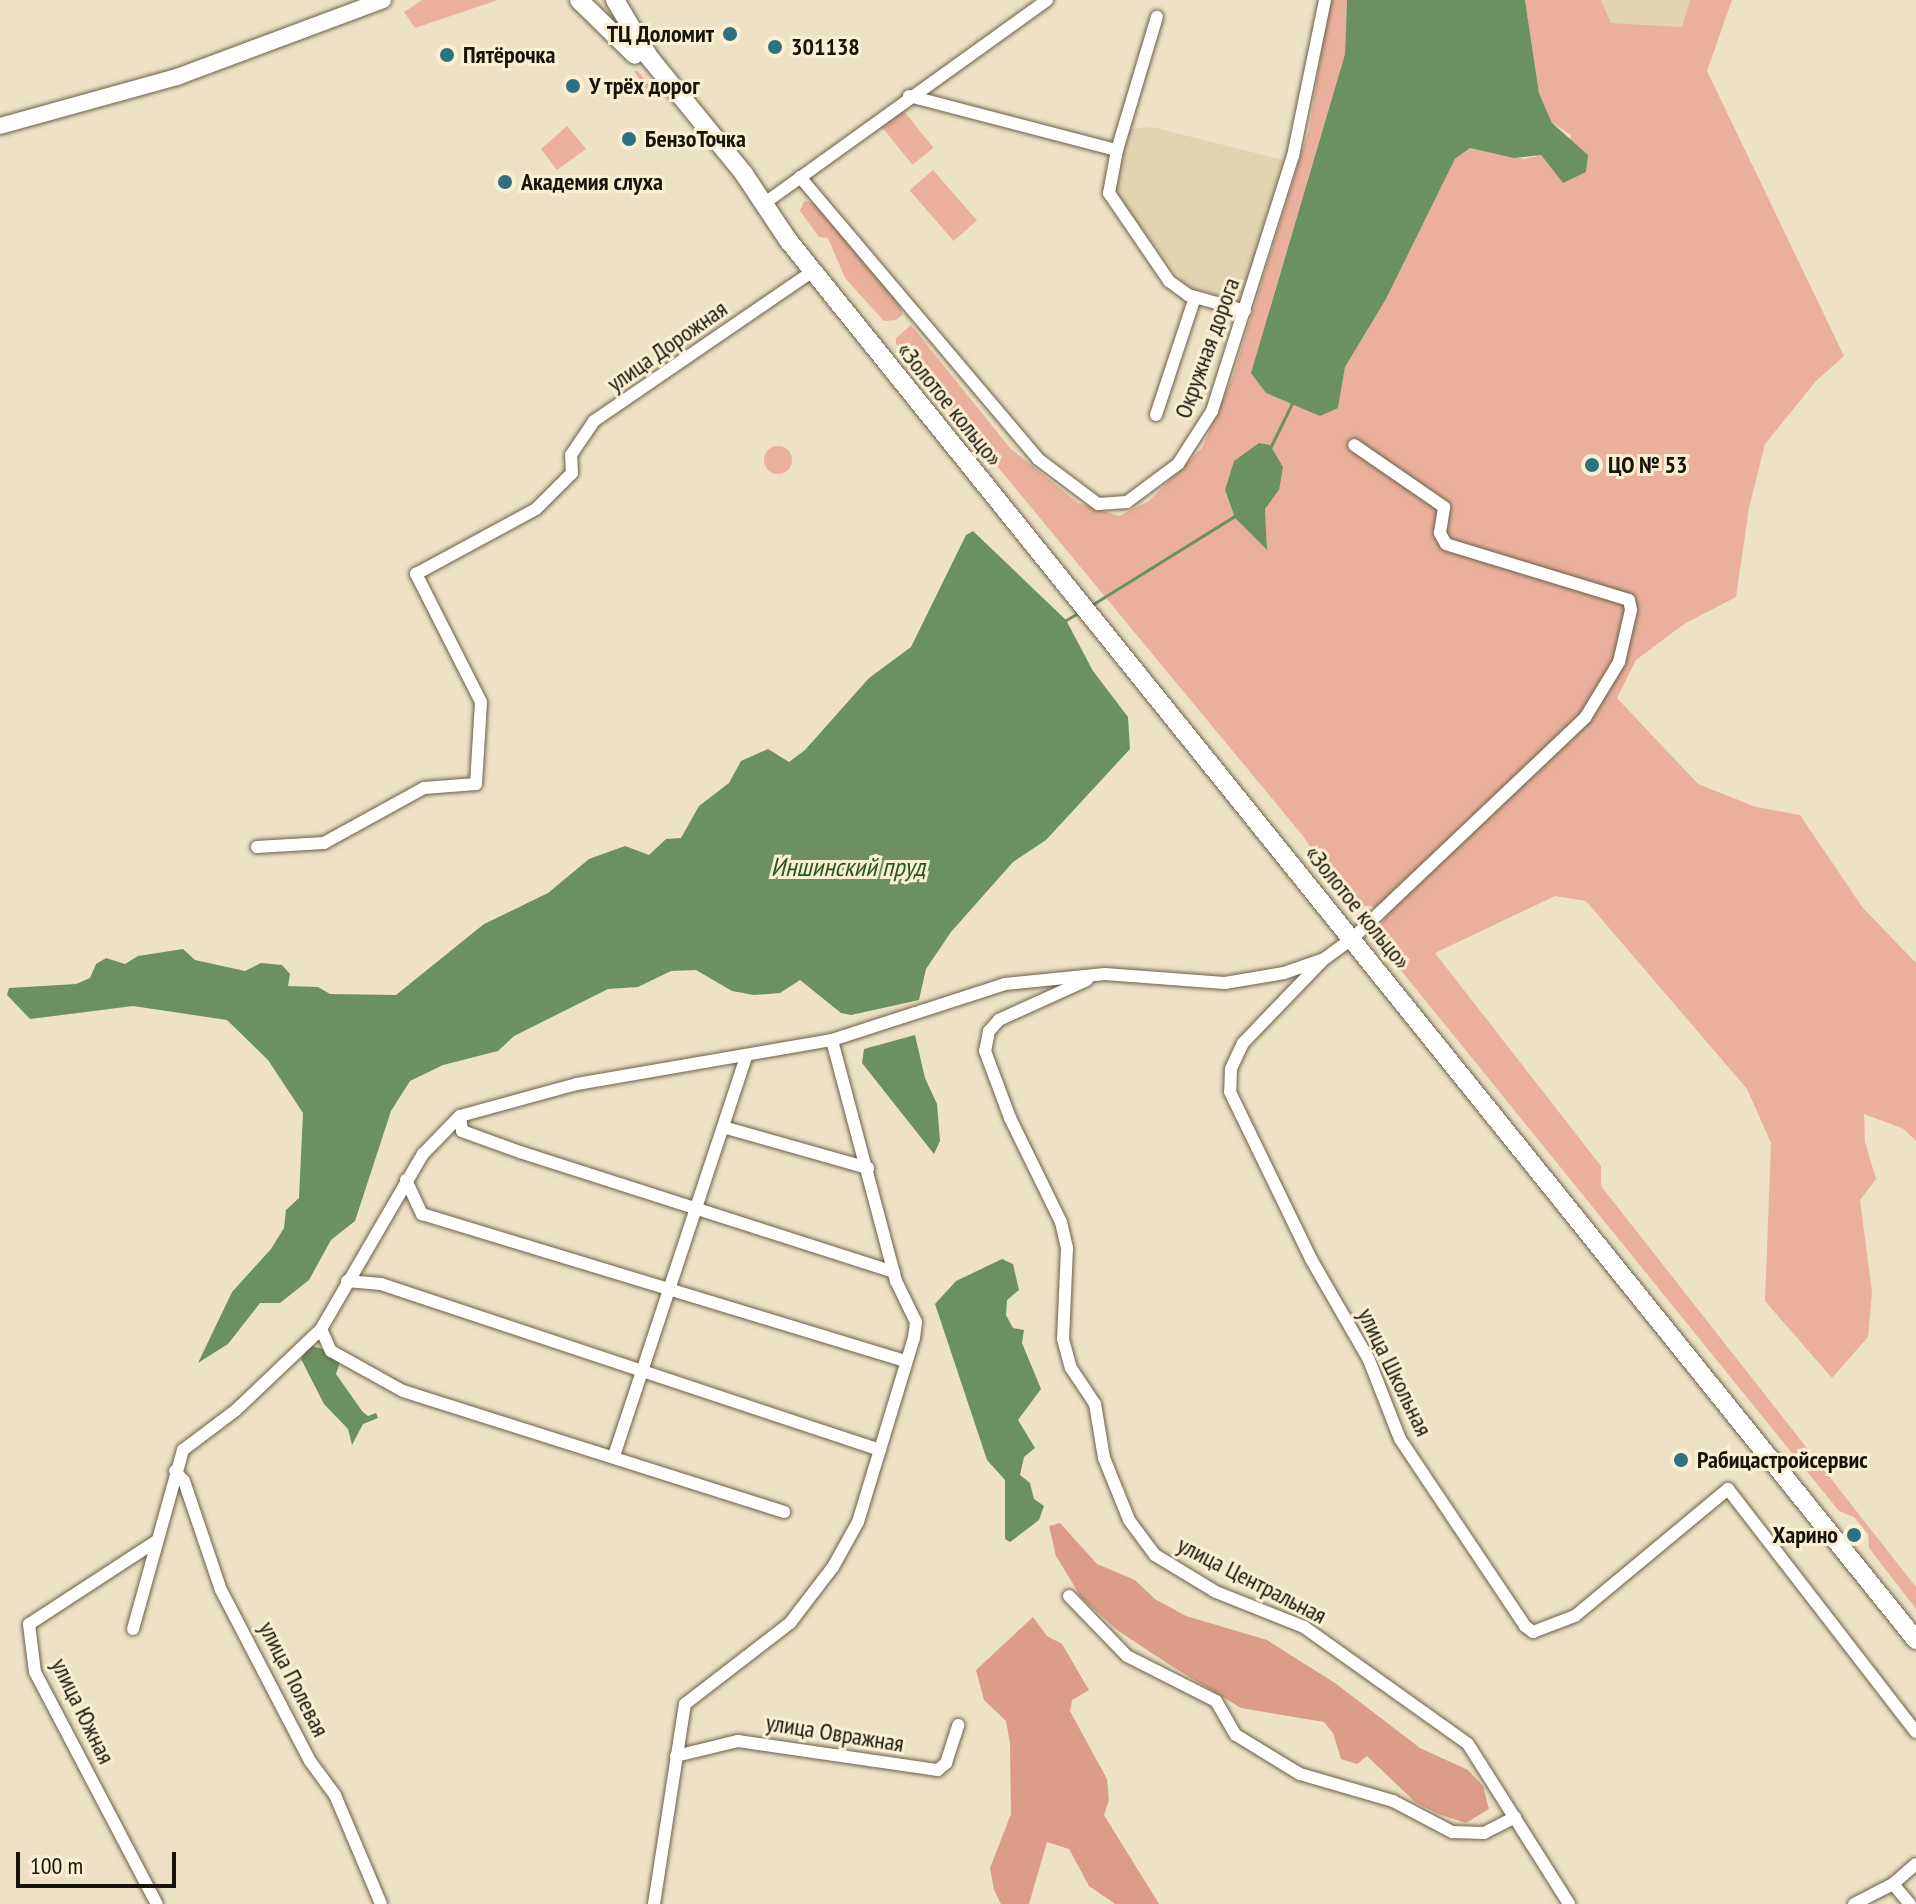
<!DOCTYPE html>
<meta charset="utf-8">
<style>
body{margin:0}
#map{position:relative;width:1916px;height:1904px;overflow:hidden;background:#ede2c6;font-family:"PT Sans Narrow",sans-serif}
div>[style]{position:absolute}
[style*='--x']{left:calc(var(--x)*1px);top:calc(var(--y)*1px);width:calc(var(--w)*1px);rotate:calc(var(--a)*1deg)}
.built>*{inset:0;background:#e2d4b3}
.green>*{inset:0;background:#eab09d;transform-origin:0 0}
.round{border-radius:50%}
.forest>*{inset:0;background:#db9d89}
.water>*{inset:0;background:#6b9162}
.stream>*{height:3px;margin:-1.5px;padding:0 1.5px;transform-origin:1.5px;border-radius:1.5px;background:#6b9162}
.roads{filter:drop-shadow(0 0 2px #696048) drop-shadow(0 0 2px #696048)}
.minor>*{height:12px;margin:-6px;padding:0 6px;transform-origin:6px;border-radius:6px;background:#fff}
.major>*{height:16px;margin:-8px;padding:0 8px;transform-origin:8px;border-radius:8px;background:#fff}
.highway>*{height:18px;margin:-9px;padding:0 9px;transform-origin:9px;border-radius:9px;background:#fff}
.dots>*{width:22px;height:22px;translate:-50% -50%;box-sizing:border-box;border:4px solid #faefd3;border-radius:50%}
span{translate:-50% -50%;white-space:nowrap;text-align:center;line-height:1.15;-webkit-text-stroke:6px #faefd3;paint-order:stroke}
.poi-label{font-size:24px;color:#18140b;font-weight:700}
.right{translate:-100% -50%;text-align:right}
.left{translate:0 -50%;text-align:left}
.street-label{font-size:24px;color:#18140b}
.water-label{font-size:26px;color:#265919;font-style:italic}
.scale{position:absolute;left:16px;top:1852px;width:160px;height:36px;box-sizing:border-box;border:4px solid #18140b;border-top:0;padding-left:10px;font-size:24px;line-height:28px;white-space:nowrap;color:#18140b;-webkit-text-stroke:6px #faefd3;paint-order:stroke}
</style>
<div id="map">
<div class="built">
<div style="clip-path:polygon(1601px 0,1690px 0,1683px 27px,1611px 23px)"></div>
<div style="clip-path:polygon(1152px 127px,1283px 160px,1240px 303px,1187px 286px,1114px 194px,1130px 129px)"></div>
</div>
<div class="green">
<div style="clip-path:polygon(422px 0,498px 0,415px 28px,404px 12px)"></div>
<div style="clip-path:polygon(evenodd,1330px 0,1347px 0,1345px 54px,1270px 308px,1266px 393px,1292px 404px,1338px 408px,1345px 367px,1386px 299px,1455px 159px,1470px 148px,1525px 159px,1541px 155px,1563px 183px,1571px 135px,1552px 123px,1539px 93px,1525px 0,1601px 0,1611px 23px,1682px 27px,1690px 0,1732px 0,1707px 71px,1844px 356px,1816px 381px,1765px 444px,1749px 508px,1736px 597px,1684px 624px,1636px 660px,1617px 698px,1698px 784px,1756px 807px,1800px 815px,1863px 908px,1916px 963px,1916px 1141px,1904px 1129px,1864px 1114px,1865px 1142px,1876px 1179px,1860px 1200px,1872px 1292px,1868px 1337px,1832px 1378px,1765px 1301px,1771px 1143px,1747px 1089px,1586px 901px,1555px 896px,1435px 953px,1601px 1166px,1601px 1186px,1916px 1587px,1916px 1609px,1869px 1548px,1868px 1534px,1854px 1517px,1839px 1511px,1378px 942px,1378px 928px,1385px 918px,1372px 906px,1350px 906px,1303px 836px,896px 344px,896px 338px,911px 325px,1010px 448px,1078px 503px,1119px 516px,1149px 501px,1202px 448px,1233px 376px,1309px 129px,1330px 0,1225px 490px,1279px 490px,1265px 508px,1266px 549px,1235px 518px,1225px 490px)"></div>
<div style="clip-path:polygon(634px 71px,638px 71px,657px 95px,650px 96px)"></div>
<div style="left:902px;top:109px;width:50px;height:27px;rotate:51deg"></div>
<div style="clip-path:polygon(567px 126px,586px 149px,557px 170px,541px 149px)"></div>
<div style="left:933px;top:170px;width:67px;height:31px;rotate:49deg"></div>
<div style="clip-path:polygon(804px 201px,814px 203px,901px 305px,902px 315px,896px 320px,884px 321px,845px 278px,828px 238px,819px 237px,800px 211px)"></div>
<div class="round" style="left:764px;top:446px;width:28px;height:28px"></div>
</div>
<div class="forest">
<div style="clip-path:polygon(1060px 1523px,1097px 1564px,1135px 1580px,1155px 1599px,1186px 1616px,1267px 1640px,1335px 1683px,1420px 1748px,1468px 1770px,1483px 1786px,1489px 1809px,1466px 1823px,1438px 1814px,1415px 1802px,1367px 1756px,1357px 1764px,1341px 1759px,1333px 1733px,1324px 1722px,1241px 1708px,1173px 1667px,1117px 1630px,1081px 1597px,1056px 1556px,1049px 1526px)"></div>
<div style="clip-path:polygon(1033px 1617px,1047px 1636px,1062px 1644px,1089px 1690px,1072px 1700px,1070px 1711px,1107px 1779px,1109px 1800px,1104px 1815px,1159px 1904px,1115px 1904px,1089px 1886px,1069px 1849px,1047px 1842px,1029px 1904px,1001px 1904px,994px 1890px,990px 1868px,1011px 1814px,1010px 1744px,1006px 1721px,984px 1700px,976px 1670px)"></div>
</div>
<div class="water">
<div style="clip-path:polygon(1347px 0,1525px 0,1539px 93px,1552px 123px,1588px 155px,1586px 172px,1563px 183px,1541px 155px,1514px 158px,1470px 148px,1455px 159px,1386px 299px,1345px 367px,1338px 408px,1320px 416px,1266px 393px,1251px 373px,1345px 54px)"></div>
<div style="clip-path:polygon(1259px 443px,1270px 445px,1283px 467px,1279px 490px,1265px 509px,1267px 550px,1235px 518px,1225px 490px,1234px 461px)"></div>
<div style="clip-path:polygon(973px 531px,1066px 620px,1093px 671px,1128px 717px,1130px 749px,1046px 840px,1013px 862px,951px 932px,926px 969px,919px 1000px,851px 1015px,841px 1013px,800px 980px,780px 993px,754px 995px,732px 991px,696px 970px,671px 971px,638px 987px,608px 989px,514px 1036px,498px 1051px,443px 1065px,410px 1081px,391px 1111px,355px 1221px,331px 1240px,309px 1280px,280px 1303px,260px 1303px,228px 1344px,198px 1363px,232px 1292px,271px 1249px,284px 1228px,286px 1210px,299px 1198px,303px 1113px,268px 1060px,227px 1020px,133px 1006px,30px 1019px,7px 995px,9px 988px,76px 984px,90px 978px,96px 964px,106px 958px,125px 964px,138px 956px,183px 949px,195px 960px,245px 971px,261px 963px,282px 965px,290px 974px,288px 986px,318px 987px,330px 994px,396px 995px,484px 924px,548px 893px,589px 859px,625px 846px,649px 855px,666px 839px,681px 838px,699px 806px,729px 783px,741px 761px,768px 749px,789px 762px,805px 750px,869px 678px,911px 647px,966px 535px)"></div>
<div style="clip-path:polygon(915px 1035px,925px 1078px,937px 1104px,940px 1141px,934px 1154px,862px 1063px,864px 1049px)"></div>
<div style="clip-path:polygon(1002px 1259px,1013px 1264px,1019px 1290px,1007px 1300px,1006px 1315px,1013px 1328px,1024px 1330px,1022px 1343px,1041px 1389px,1018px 1420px,1035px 1448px,1024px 1457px,1020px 1475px,1030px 1483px,1034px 1499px,1044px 1506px,1039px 1520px,1010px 1542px,1005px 1539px,1005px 1480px,987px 1460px,935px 1304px,956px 1281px)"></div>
<div style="clip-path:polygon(309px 1345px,329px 1351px,340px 1362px,336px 1374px,362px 1411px,368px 1416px,376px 1413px,378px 1418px,363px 1424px,352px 1445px,348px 1429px,324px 1404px,301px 1359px)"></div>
</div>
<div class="stream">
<div style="--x:1270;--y:448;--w:52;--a:-63.9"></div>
<div style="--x:1090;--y:606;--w:172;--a:-31.9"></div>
<div style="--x:1066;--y:620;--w:16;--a:-30"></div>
</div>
<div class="roads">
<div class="minor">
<div style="--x:909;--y:96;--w:215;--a:14.6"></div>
<div style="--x:1117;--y:150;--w:139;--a:-73.3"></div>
<div style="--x:1117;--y:150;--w:44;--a:100.5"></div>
<div style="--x:1109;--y:193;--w:107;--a:55.7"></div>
<div style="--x:1169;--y:281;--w:24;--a:36"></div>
<div style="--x:1188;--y:295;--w:59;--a:15.7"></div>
<div style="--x:800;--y:177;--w:369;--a:49.8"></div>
<div style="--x:1038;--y:459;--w:75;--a:36.9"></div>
<div style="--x:1098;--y:504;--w:29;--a:-4"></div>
<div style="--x:1127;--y:502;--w:64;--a:-36.7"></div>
<div style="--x:1178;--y:464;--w:63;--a:-57.3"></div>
<div style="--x:1212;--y:411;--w:268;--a:-72.4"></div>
<div style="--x:1293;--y:156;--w:159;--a:-78.4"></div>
<div style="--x:762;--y:205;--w:351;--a:-35.7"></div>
<div style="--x:1156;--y:415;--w:124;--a:-71.7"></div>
<div style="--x:257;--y:847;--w:67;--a:-3.4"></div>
<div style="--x:324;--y:843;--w:114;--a:-28.8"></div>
<div style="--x:424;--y:788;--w:52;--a:-4.4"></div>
<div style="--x:476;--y:784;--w:82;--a:-86.5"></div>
<div style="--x:481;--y:702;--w:144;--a:-116.9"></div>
<div style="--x:416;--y:574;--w:136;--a:-28.4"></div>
<div style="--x:536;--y:509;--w:51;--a:-45"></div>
<div style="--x:572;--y:473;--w:18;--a:-93"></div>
<div style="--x:571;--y:455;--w:41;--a:-55.9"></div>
<div style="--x:594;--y:421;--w:265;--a:-34.4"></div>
<div style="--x:1322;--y:961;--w:114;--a:133.9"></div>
<div style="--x:1243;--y:1043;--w:29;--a:115"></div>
<div style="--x:1231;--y:1069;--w:23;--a:92"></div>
<div style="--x:1230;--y:1092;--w:186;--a:64.1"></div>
<div style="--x:1311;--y:1259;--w:116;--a:60.1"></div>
<div style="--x:1369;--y:1360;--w:85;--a:68.6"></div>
<div style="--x:1400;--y:1439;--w:225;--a:56.2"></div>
<div style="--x:1525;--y:1626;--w:10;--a:37"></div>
<div style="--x:1533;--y:1632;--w:45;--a:-20.9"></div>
<div style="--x:1575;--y:1616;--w:199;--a:-39.7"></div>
<div style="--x:1728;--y:1489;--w:307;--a:52.3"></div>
<div style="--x:1087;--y:980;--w:97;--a:155.6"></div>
<div style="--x:999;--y:1020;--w:15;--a:132"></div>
<div style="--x:989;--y:1031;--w:20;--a:101"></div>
<div style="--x:985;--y:1051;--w:72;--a:69.5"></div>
<div style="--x:1010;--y:1118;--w:116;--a:63.9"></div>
<div style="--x:1061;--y:1222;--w:27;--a:77"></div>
<div style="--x:1067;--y:1248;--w:91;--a:92.5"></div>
<div style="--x:1063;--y:1339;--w:30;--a:75"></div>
<div style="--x:1071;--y:1368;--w:43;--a:56.3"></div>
<div style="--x:1095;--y:1404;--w:55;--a:80.5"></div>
<div style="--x:1104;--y:1458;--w:67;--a:68"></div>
<div style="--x:1129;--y:1520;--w:44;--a:53.4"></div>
<div style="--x:1155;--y:1555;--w:71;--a:31.2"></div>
<div style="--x:1216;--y:1592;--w:95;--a:21.7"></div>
<div style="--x:1304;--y:1627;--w:201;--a:35.5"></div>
<div style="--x:1468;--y:1744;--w:189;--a:57.7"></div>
<div style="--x:460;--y:1116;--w:15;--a:82"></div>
<div style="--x:462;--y:1131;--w:62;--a:19.9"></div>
<div style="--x:520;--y:1152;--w:393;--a:17.8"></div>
<div style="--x:723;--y:1127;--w:151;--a:15.8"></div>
<div style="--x:406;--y:1180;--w:38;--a:65"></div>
<div style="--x:422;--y:1214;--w:505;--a:16.93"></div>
<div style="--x:347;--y:1281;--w:34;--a:5"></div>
<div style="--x:381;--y:1284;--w:526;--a:18.4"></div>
<div style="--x:321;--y:1329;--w:24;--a:66"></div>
<div style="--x:331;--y:1351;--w:82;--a:29.1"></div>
<div style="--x:403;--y:1391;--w:400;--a:17.6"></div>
<div style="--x:614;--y:1456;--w:421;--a:-71.7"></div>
<div style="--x:175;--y:1471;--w:13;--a:48"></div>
<div style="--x:184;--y:1481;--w:115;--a:71.3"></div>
<div style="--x:221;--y:1590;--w:193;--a:62.5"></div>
<div style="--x:310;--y:1761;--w:42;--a:53.7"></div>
<div style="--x:335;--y:1795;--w:118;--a:67.1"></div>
<div style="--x:155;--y:1542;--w:150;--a:146.9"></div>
<div style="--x:29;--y:1624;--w:48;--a:82.9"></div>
<div style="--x:35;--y:1672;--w:262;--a:62.3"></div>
<div style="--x:1069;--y:1596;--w:83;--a:46"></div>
<div style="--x:1127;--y:1656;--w:100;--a:26.8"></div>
<div style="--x:1216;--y:1701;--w:39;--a:60"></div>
<div style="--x:1236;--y:1735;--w:75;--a:31.4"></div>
<div style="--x:1300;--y:1774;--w:97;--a:16.2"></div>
<div style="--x:1393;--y:1801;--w:67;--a:27.7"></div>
<div style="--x:1452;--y:1832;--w:32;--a:2"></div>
<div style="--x:1484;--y:1833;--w:35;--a:-27"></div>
<div style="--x:133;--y:1629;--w:186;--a:-74.4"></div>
<div style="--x:183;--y:1450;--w:66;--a:-37"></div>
<div style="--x:236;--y:1410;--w:117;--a:-43.6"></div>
<div style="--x:321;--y:1329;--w:203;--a:-59.8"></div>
<div style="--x:423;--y:1154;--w:53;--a:-45.8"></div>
<div style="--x:460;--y:1116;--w:121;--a:-15.3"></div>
<div style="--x:577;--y:1084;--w:259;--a:-9.8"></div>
<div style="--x:832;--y:1040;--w:182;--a:-17.9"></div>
<div style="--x:1005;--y:984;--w:100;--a:-5.7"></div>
<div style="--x:1105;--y:974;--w:120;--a:4.3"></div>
<div style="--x:1225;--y:983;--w:60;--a:-9.6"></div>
<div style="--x:1284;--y:973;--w:42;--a:-19.3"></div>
<div style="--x:1324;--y:959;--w:36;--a:-36"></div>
<div style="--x:1353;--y:938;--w:320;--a:-43.5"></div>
<div style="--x:1585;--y:718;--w:66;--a:-58.7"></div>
<div style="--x:1619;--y:662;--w:53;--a:-77"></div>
<div style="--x:1631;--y:610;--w:10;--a:-101"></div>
<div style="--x:1629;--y:600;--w:191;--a:-163"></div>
<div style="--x:1446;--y:544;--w:13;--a:-119"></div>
<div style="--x:1440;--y:533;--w:26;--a:-81"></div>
<div style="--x:1444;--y:507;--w:109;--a:-145.4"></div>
<div style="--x:676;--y:1756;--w:64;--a:-13.6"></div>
<div style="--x:738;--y:1741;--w:202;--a:8.3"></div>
<div style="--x:938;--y:1770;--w:11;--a:-41"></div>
<div style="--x:946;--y:1763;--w:40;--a:-72"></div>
<div style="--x:1893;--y:1884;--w:26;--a:50"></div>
<div style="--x:654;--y:1904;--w:202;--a:-81.2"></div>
<div style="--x:685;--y:1704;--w:133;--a:-37.6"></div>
<div style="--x:790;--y:1623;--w:71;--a:-52.5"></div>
<div style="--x:833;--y:1567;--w:51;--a:-60.9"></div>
<div style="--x:858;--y:1522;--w:192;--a:-73.1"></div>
<div style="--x:914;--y:1338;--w:16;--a:-83"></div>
<div style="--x:916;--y:1322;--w:46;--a:-116"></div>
<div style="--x:896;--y:1281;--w:249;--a:-104.9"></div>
<div style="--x:1854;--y:1904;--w:44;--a:-27.1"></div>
<div style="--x:1893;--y:1884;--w:30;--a:-41"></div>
</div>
<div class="major">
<div style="--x:0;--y:126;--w:184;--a:-15.5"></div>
<div style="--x:177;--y:77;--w:220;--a:-20.5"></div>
</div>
<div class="highway">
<div style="--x:579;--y:0;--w:78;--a:44.5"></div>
<div style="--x:615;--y:0;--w:66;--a:59.2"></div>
<div style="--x:649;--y:57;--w:151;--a:50.9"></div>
<div style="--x:744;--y:174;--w:79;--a:56.3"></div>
<div style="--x:788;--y:240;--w:1798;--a:51.14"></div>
</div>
</div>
<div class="dots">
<div style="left:730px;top:34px;background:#2e7282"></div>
<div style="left:775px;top:47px;background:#2e7282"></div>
<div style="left:447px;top:55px;background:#2e7282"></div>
<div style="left:573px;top:86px;background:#2e7282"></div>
<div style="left:629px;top:139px;background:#2e7282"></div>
<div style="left:505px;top:182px;background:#2e7282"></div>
<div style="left:1592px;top:465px;background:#2e7282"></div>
<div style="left:1681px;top:1460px;background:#2e7282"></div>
<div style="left:1854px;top:1535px;background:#2e7282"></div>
</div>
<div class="poi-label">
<span class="right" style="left:714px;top:34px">ТЦ Доломит</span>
<span class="left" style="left:791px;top:47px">301138</span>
<span class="left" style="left:463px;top:55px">Пятёрочка</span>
<span class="left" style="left:589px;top:86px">У трёх дорог</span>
<span class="left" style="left:645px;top:139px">БензоТочка</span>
<span class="left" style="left:521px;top:182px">Академия слуха</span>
<span class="left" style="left:1608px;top:465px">ЦО № 53</span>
<span class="left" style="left:1697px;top:1460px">Рабицастройсервис</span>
<span class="right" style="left:1838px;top:1535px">Харино</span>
</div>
<div class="street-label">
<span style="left:667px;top:346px;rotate:-35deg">улица Дорожная</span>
<span style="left:1207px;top:348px;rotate:-70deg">Окружная дорога</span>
<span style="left:950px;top:404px;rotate:51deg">«Золотое кольцо»</span>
<span style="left:1358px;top:907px;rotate:51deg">«Золотое кольцо»</span>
<span style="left:1395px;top:1372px;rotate:64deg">улица Школьная</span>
<span style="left:1252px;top:1580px;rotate:27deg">улица Центральная</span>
<span style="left:294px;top:1679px;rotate:63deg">улица Полевая</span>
<span style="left:83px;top:1711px;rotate:64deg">улица Южная</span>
<span style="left:835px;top:1733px;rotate:9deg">улица Овражная</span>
</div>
<div class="water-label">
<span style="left:848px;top:867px">Иншинский пруд</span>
</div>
<div class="scale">100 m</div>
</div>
